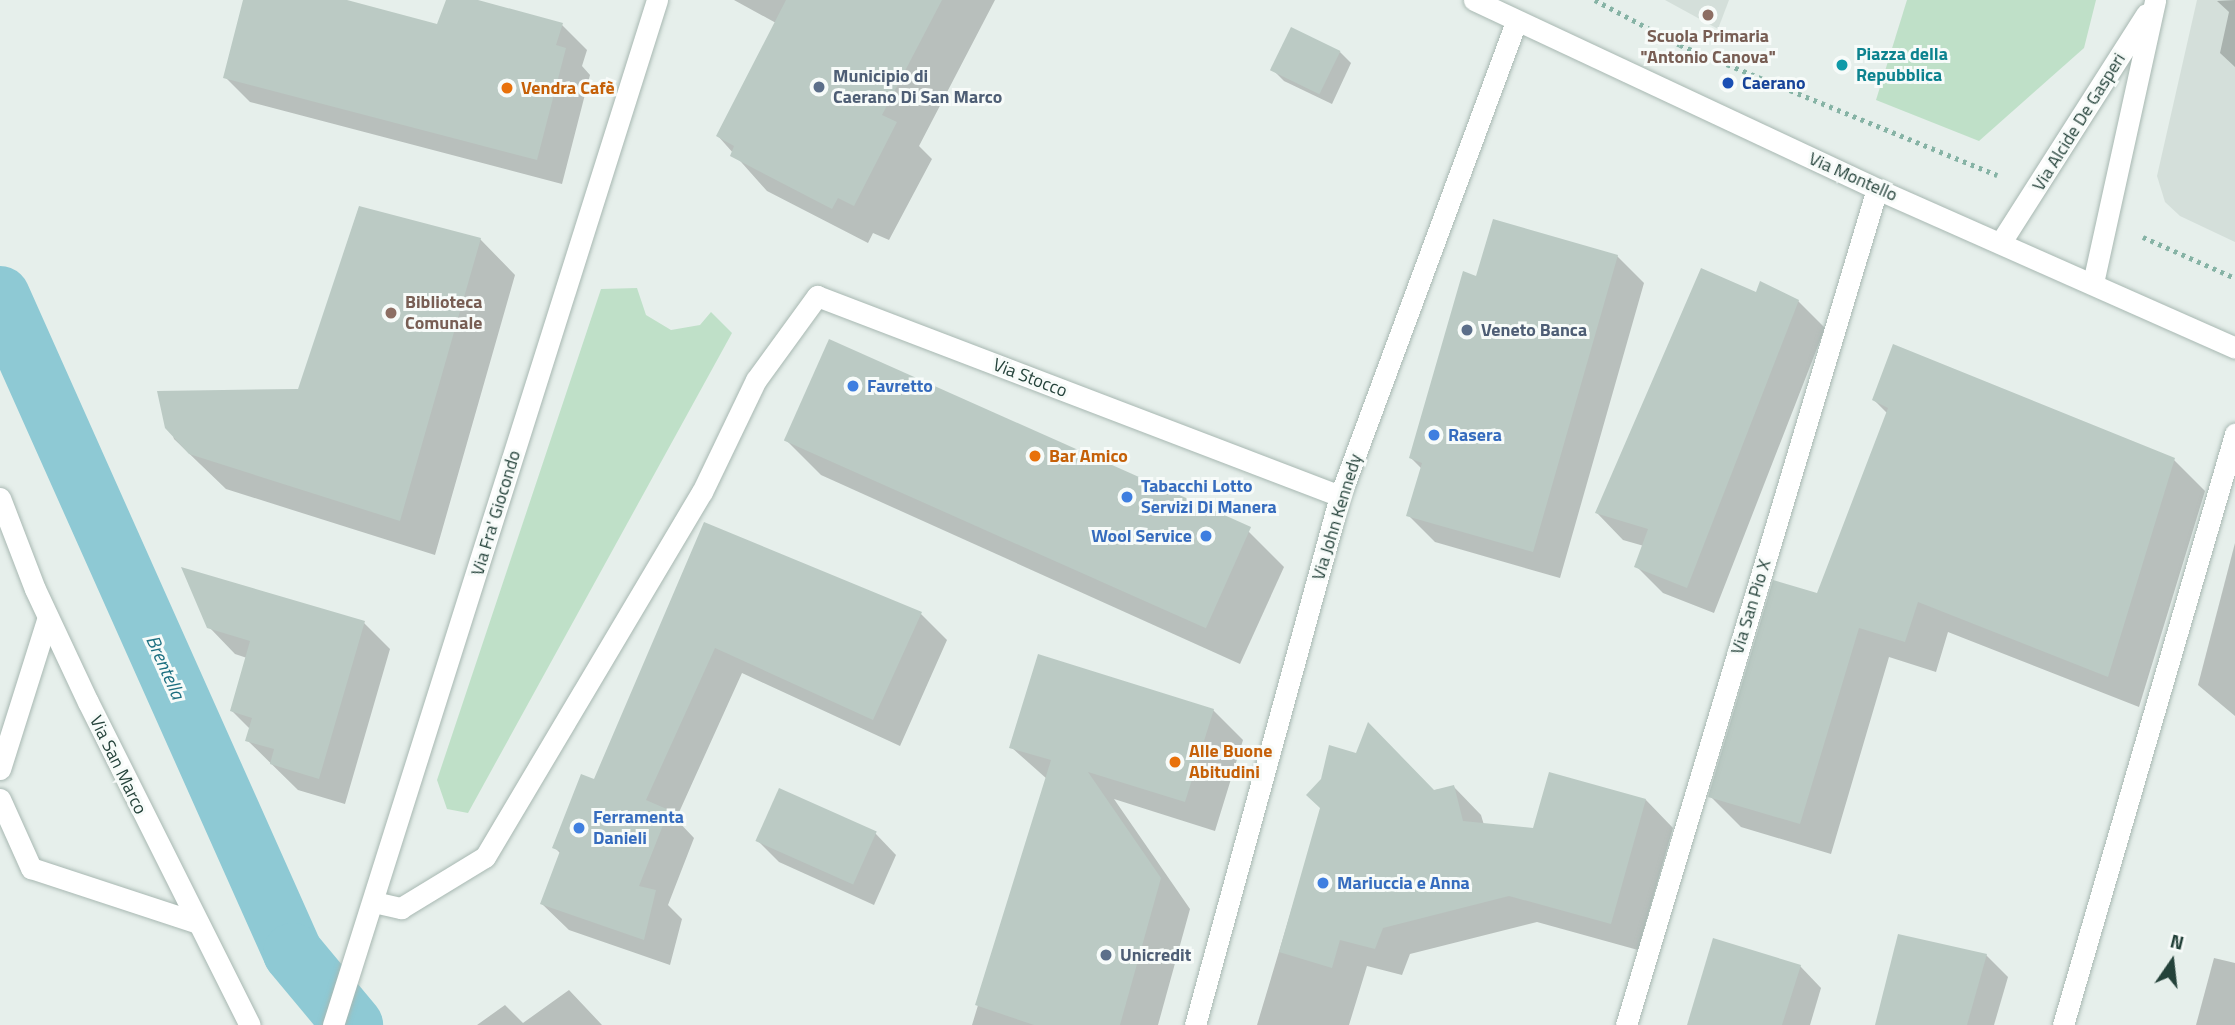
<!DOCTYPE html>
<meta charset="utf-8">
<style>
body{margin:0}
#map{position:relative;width:2235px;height:1025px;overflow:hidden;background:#e6efeb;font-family:"Titillium Web",sans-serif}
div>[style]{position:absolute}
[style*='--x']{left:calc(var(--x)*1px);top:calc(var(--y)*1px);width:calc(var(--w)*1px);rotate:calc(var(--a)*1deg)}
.built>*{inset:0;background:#d4dfda}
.green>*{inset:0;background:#bfe0c8}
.shadow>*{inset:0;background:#0003}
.canal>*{height:60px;margin:-30px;padding:0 30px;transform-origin:30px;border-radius:30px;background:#8ec9d4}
.building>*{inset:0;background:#bbcac4;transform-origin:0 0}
.path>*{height:4.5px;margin-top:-2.25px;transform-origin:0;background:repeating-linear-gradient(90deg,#86b3a5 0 3.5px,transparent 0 8.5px)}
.roads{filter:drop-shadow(0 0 2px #a8b8b2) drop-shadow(0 0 2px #a8b8b2)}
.service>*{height:21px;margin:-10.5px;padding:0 10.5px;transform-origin:10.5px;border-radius:10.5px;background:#fff}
.minor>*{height:21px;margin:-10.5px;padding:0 10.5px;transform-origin:10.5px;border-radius:10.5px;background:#fff}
.secondary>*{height:21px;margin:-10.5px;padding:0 10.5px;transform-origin:10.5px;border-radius:10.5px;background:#fff}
.dots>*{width:19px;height:19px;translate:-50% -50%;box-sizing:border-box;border:4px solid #f7fbf9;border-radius:50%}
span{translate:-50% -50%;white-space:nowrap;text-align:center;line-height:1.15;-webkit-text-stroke:6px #f7fbf9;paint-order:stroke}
.education-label{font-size:18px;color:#785e54;font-weight:700}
.left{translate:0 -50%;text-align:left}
.culture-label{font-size:18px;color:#0d838f;font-weight:700}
.service-label{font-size:18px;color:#4e5e75;font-weight:700}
.transit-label{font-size:18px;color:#164399;font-weight:700}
.food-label{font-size:18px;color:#c56008;font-weight:700}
.street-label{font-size:18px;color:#24423a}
.shop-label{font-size:18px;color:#366cbe;font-weight:700}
.right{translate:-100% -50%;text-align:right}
.water-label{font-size:19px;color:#1c6f80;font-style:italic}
.north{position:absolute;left:2137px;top:927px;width:70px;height:70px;-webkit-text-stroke:5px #f7fbf9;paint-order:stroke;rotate:14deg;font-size:19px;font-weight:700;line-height:28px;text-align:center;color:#24423a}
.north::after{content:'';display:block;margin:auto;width:24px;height:32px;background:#24423a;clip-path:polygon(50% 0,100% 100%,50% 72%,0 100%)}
</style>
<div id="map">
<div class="built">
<div style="clip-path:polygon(1665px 0,1729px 0,1718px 29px)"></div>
<div style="clip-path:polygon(2197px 0,2235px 0,2235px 242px,2180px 216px,2165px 202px,2157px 176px)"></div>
</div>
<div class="green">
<div style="clip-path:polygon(1907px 0,2096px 0,2084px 48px,1979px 141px,1876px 100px)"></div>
<div style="clip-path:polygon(637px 288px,646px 315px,671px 330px,700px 325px,711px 312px,732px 333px,468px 813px,447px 809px,437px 780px,601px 289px)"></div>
</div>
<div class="shadow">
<div style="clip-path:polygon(245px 0,340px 0,438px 26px,448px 0,472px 0,562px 25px,587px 50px,582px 66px,590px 75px,562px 184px,250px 102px,225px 77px)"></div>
<div style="clip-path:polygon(734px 0,995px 0,919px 146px,932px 159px,889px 240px,873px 233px,868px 243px,767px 191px,718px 136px,776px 23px)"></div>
<div style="clip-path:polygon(2235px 0,2235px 67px,2220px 53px,2229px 12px,2217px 1px)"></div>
<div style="clip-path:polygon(1340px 52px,1351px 63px,1332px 104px,1284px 81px,1273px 70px)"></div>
<div style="clip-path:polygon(480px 239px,515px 275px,435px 555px,226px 489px,174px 439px,160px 393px,299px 390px)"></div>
<div style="clip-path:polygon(1617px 256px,1644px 283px,1560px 578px,1435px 542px,1408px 515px,1422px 469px,1411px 458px,1478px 278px)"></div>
<div style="clip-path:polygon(1756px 294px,1798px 301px,1825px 328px,1714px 613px,1663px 593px,1636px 566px,1644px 546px,1623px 540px,1597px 513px)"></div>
<div style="clip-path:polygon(1894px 346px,2174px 460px,2205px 491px,2139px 707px,1948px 632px,1936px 672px,1889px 657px,1831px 854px,1741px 827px,1710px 796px,1818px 595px,1887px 413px,1874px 400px)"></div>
<div style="clip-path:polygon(786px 440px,1249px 532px,1284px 567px,1240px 664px,821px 475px)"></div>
<div style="clip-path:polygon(705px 525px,921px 614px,947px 640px,900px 746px,742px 673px,676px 819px,694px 838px,668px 905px,682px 919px,670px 965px,569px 930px,542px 904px,561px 854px,554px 847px,595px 781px)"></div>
<div style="clip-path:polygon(2235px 543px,2235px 716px,2198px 685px)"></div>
<div style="clip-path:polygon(364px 623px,390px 649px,345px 804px,298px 790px,247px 740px,250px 729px,232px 711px,247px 658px,235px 654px,209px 627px)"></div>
<div style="clip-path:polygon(1213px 710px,1243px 740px,1215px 831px,1114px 799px,1190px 909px,1158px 1025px,972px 1025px,1047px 779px,1011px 747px)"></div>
<div style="clip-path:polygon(1454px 787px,1481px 815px,1484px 825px,1535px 830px,1646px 800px,1673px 828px,1638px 950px,1537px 922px,1410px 954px,1402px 975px,1367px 966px,1349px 1025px,1257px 1025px,1322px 808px)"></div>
<div style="clip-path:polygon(875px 833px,896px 855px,874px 905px,779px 862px,758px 841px)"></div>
<div style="clip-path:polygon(1986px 955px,2008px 977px,1994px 1025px,1877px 1025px)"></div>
<div style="clip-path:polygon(2214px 958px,2235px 963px,2235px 1025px,2196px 1025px)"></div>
<div style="clip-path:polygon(1800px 966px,1821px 988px,1810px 1025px,1689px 1025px)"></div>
<div style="clip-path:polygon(569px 990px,602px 1025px,477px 1025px,505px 1005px,523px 1023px)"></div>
</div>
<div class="canal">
<div style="--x:0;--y:296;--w:719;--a:65.96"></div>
<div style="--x:293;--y:953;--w:94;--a:50.2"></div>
</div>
<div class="building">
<div style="clip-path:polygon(243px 0,347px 0,437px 24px,446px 0,478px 0,563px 23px,556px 45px,566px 48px,537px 160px,223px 78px)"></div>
<div style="clip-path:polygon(786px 0,942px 0,882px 115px,897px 122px,854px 206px,838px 198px,832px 209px,730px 156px,734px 146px,716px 136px)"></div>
<div style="left:1291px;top:27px;width:55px;height:48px;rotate:26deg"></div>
<div style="clip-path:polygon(359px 206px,481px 238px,400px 521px,189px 454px,165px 428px,157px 391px,298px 389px)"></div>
<div style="clip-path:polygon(1493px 219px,1618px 255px,1533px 552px,1406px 516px,1422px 463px,1409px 458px,1463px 271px,1476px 276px)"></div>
<div style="clip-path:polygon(1701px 268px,1756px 292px,1760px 281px,1799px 300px,1687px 588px,1634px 567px,1648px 529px,1595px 513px)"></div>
<div style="left:829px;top:339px;width:462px;height:111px;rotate:24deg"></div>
<div style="clip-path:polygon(1893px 344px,2175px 458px,2108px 677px,1918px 602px,1905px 642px,1859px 628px,1800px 824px,1708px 797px,1773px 580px,1817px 593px,1888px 408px,1872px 400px)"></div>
<div style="clip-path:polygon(704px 522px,922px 612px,873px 720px,715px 648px,646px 800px,669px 810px,639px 886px,656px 890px,644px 940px,540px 904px,560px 851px,552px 848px,581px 774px,594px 779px)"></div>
<div style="clip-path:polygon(181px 567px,365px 621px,319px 779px,270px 764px,274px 749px,245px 741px,252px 718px,230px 711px,250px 641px,207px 628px)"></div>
<div style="clip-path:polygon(1038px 654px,1214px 709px,1185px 802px,1088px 772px,1161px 878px,1120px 1025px,1034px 1025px,975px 1005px,1051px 760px,1009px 748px)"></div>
<div style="clip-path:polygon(1368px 722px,1434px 790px,1454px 785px,1463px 821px,1533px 828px,1549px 772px,1646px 799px,1611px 924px,1509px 896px,1383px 928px,1375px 949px,1340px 940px,1332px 968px,1279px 952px,1320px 808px,1306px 795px,1321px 779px,1329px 745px,1356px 753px)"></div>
<div style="left:779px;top:788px;width:107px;height:58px;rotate:24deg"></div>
<div style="clip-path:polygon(1898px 934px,1987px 954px,1967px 1025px,1875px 1025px)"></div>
<div style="clip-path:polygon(1713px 938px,1801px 965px,1782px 1025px,1687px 1025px)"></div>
</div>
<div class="path">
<div style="--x:1595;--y:0;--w:96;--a:27.9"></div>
<div style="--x:1680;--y:45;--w:343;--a:22.3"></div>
<div style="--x:2143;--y:237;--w:101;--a:24"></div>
</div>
<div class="roads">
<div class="service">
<div style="--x:0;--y:769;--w:159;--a:-72.5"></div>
<div style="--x:0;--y:799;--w:76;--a:65.8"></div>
<div style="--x:31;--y:868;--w:176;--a:18.2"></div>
</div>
<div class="minor">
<div style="--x:2001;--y:242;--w:270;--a:-57.5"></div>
<div style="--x:2093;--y:283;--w:290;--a:-77.6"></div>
<div style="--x:0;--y:498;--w:97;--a:69"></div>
<div style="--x:35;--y:589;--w:125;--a:64.9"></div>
<div style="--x:88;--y:702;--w:361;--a:63.4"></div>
<div style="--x:374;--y:902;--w:28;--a:13"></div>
<div style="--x:401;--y:908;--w:98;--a:-31.3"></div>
<div style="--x:485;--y:857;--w:425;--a:-59.3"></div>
<div style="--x:702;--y:492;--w:124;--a:-64.3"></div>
<div style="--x:756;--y:380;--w:104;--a:-54"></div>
<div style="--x:817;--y:296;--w:560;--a:20.93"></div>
<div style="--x:333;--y:1025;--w:1075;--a:-72.46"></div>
<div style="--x:1195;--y:1025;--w:549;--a:-74.67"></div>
<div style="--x:1340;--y:496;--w:506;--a:-69.63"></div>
<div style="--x:1626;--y:1025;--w:873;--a:-73.29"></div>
<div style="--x:2063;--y:1025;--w:616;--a:-73.77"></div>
</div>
<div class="secondary">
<div style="--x:1474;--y:0;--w:445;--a:25.1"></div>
<div style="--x:1877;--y:189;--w:392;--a:23.9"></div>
</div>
</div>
<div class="dots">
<div style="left:1708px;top:15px;background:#8d6e63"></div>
<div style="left:1842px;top:65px;background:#0f9aa8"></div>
<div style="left:1728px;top:83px;background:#1a4fb4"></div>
<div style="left:819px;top:87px;background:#5c6f8a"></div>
<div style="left:507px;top:88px;background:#e8710a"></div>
<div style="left:391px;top:313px;background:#8d6e63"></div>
<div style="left:1467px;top:330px;background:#5c6f8a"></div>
<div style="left:853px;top:386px;background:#3f7fe0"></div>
<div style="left:1434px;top:435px;background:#3f7fe0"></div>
<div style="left:1035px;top:456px;background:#e8710a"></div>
<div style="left:1127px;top:497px;background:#3f7fe0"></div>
<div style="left:1206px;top:536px;background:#3f7fe0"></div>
<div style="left:1175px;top:762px;background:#e8710a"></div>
<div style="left:579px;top:828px;background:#3f7fe0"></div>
<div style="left:1323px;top:883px;background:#3f7fe0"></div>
<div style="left:1106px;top:955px;background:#5c6f8a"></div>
</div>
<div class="education-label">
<span style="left:1708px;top:47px">Scuola Primaria<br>"Antonio Canova"</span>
<span class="left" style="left:405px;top:313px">Biblioteca<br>Comunale</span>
</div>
<div class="culture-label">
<span class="left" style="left:1856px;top:65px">Piazza della<br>Repubblica</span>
</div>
<div class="service-label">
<span class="left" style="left:833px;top:87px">Municipio di<br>Caerano Di San Marco</span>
<span class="left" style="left:1481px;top:330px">Veneto Banca</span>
<span class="left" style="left:1120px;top:955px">Unicredit</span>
</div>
<div class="transit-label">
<span class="left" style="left:1742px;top:83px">Caerano</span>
</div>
<div class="food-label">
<span class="left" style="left:521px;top:88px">Vendra Cafè</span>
<span class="left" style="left:1049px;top:456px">Bar Amico</span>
<span class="left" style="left:1189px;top:762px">Alle Buone<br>Abitudini</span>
</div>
<div class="street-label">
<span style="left:2079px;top:122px;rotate:-58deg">Via Alcide De Gasperi</span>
<span style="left:1853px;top:177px;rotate:24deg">Via Montello</span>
<span style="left:1030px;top:378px;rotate:21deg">Via Stocco</span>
<span style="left:496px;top:513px;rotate:-73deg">Via Fra' Giocondo</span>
<span style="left:1337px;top:517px;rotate:-73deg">Via John Kennedy</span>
<span style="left:1751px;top:607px;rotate:-73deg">Via San Pio X</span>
<span style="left:118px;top:765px;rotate:64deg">Via San Marco</span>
</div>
<div class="shop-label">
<span class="left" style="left:867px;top:386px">Favretto</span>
<span class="left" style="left:1448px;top:435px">Rasera</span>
<span class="left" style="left:1141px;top:497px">Tabacchi Lotto<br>Servizi Di Manera</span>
<span class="right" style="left:1192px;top:536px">Wool Service</span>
<span class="left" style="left:593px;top:828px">Ferramenta<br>Danieli</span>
<span class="left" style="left:1337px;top:883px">Mariuccia e Anna</span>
</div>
<div class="water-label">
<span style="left:166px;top:667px;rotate:66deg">Brentella</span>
</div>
<div class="north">N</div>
</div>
